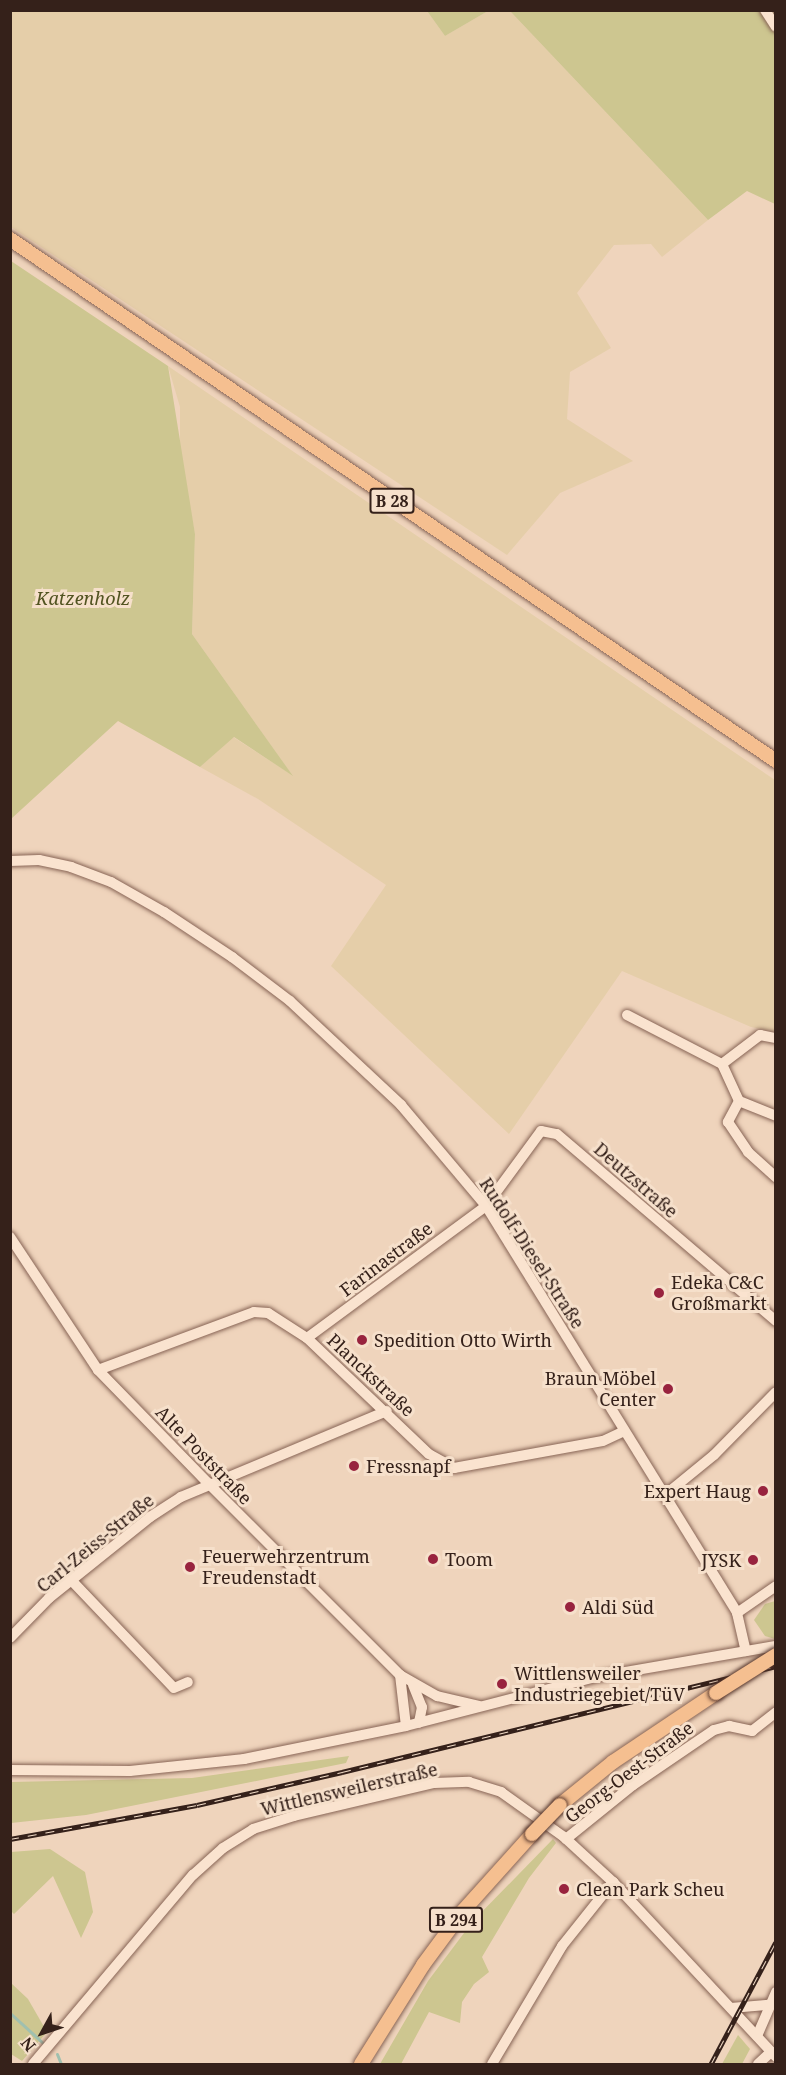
<!DOCTYPE html>
<meta charset="utf-8">
<style>
body{margin:0}
#map{position:relative;width:786px;height:2075px;overflow:hidden;background:#efd4bc;font-family:"Noto Serif",serif}
div>[style]{position:absolute}
[style*='--x']{left:calc(var(--x)*1px);top:calc(var(--y)*1px);width:calc(var(--w)*1px);rotate:calc(var(--a)*1deg)}
.farmland>*{inset:0;background:#e5cea9}
.green>*{inset:0;background:#cdc690}
.stream>*{height:3px;margin:-1.5px;padding:0 1.5px;transform-origin:1.5px;border-radius:1.5px;background:#a0c0af}
.roads{filter:drop-shadow(0 0 2px #876455) drop-shadow(0 0 2px #876455)}
.minor>*{height:10px;margin:-5px;padding:0 5px;transform-origin:5px;border-radius:5px;background:#fae3cf}
.major>*{height:14px;margin:-7px;padding:0 7px;transform-origin:7px;border-radius:7px;background:#f5bf90}
.rail>*{height:5px;margin-top:-2.5px;transform-origin:0;background:repeating-linear-gradient(90deg,#f6e0cb 0 9px,#35211a 0 18px);box-sizing:border-box;border-block:2px solid #35211a}
.bridges{filter:drop-shadow(0 0 2px #54342a) drop-shadow(0 0 2px #54342a)}
.major-bridge>*{height:14px;margin:-7px;padding:0 7px;transform-origin:7px;border-radius:7px;background:#f5bf90}
.dots>*{width:16px;height:16px;translate:-50% -50%;box-sizing:border-box;border:3px solid #f6e0cb;border-radius:50%}
span{translate:-50% -50%;white-space:nowrap;text-align:center;line-height:1.15;-webkit-text-stroke:6px #f6e0cb;paint-order:stroke}
.shield-label span{padding:2px 4px;background:#f6e0cb;border:2px solid;border-radius:4px;-webkit-text-stroke-width:0}
.shield-label{font-size:16px;color:#35211a;font-weight:700}
.park-label{font-size:18px;color:#515320;font-style:italic}
.street-label{font-size:18px;color:#35211a}
.poi-label{font-size:18px;color:#35211a}
.left{translate:0 -50%;text-align:left}
.right{translate:-100% -50%;text-align:right}
.frame{position:absolute;inset:0;border:12px solid #35211a;pointer-events:none}
.north{position:absolute;left:12px;top:2003px;width:60px;height:60px;-webkit-text-stroke:4px #f6e0cb;paint-order:stroke;rotate:230deg;font-size:16px;font-weight:700;line-height:24px;text-align:center;color:#35211a}
.north::after{content:'';display:block;margin:auto;width:21px;height:27px;background:#35211a;clip-path:polygon(50% 0,100% 100%,50% 72%,0 100%)}
</style>
<div id="map">
<div class="farmland">
<div style="clip-path:polygon(10px 11px,427px 11px,445px 36px,488px 11px,510px 11px,708px 220px,662px 257px,651px 244px,614px 245px,577px 293px,611px 348px,570px 372px,567px 419px,633px 461px,560px 493px,507px 555px,11px 227px)"></div>
<div style="clip-path:polygon(168px 366px,775px 780px,775px 1032px,751px 1027px,622px 971px,509px 1134px,331px 966px,386px 885px,258px 799px,200px 767px,233px 737px,292px 775px,192px 634px,195px 534px,180px 457px,180px 407px)"></div>
</div>
<div class="green">
<div style="clip-path:polygon(427px 11px,488px 11px,445px 36px)"></div>
<div style="clip-path:polygon(510px 11px,775px 11px,775px 204px,747px 191px,708px 220px)"></div>
<div style="clip-path:polygon(11px 261px,168px 366px,195px 534px,192px 634px,293px 776px,234px 737px,200px 767px,118px 721px,11px 819px)"></div>
<div style="clip-path:polygon(775px 1601px,776px 1639px,775px 1639px,765px 1636px,754px 1620px,765px 1604px)"></div>
<div style="clip-path:polygon(349px 1756px,346px 1763px,86px 1815px,11px 1823px,11px 1782px,192px 1778px)"></div>
<div style="clip-path:polygon(553px 1839px,556px 1843px,529px 1878px,482px 1957px,489px 1972px,474px 1984px,462px 2002px,460px 2023px,429px 2012px,401px 2064px,380px 2064px,428px 1981px,473px 1921px)"></div>
<div style="clip-path:polygon(50px 1849px,85px 1872px,93px 1912px,81px 1938px,53px 1876px,14px 1914px,11px 1911px,11px 1852px)"></div>
<div style="clip-path:polygon(11px 1983px,28px 1999px,47px 2032px,22px 2061px,11px 2054px)"></div>
<div style="clip-path:polygon(738px 2035px,750px 2049px,742px 2064px,722px 2064px)"></div>
</div>
<div class="stream">
<div style="--x:10;--y:2013;--w:45;--a:42.3"></div>
<div style="--x:57;--y:2054;--w:11;--a:68"></div>
</div>
<div class="roads">
<div class="minor">
<div style="--x:765;--y:10;--w:20;--a:57"></div>
<div style="--x:10;--y:861;--w:29;--a:-2"></div>
<div style="--x:39;--y:860;--w:33;--a:12"></div>
<div style="--x:71;--y:867;--w:43;--a:20.6"></div>
<div style="--x:111;--y:882;--w:61;--a:29.5"></div>
<div style="--x:164;--y:912;--w:82;--a:33.5"></div>
<div style="--x:232;--y:957;--w:73;--a:37.2"></div>
<div style="--x:290;--y:1001;--w:152;--a:43.1"></div>
<div style="--x:401;--y:1105;--w:132;--a:49.9"></div>
<div style="--x:486;--y:1206;--w:478;--a:58.3"></div>
<div style="--x:737;--y:1613;--w:39;--a:77"></div>
<div style="--x:627;--y:1015;--w:107;--a:27.3"></div>
<div style="--x:722;--y:1064;--w:41;--a:65.3"></div>
<div style="--x:722;--y:1064;--w:48;--a:-37.3"></div>
<div style="--x:760;--y:1035;--w:16;--a:11"></div>
<div style="--x:739;--y:1101;--w:24;--a:118"></div>
<div style="--x:728;--y:1122;--w:36;--a:56"></div>
<div style="--x:748;--y:1152;--w:38;--a:42"></div>
<div style="--x:739;--y:1101;--w:40;--a:22"></div>
<div style="--x:10;--y:1237;--w:159;--a:56.5"></div>
<div style="--x:98;--y:1370;--w:158;--a:45.8"></div>
<div style="--x:208;--y:1483;--w:272;--a:45"></div>
<div style="--x:400;--y:1675;--w:43;--a:29.6"></div>
<div style="--x:437;--y:1696;--w:43;--a:13.4"></div>
<div style="--x:307;--y:1338;--w:222;--a:-36.4"></div>
<div style="--x:486;--y:1206;--w:93;--a:-53.7"></div>
<div style="--x:541;--y:1131;--w:16;--a:11"></div>
<div style="--x:557;--y:1134;--w:288;--a:40.5"></div>
<div style="--x:98;--y:1370;--w:166;--a:-20.4"></div>
<div style="--x:254;--y:1312;--w:14;--a:4"></div>
<div style="--x:268;--y:1313;--w:46;--a:32.7"></div>
<div style="--x:307;--y:1338;--w:168;--a:43.6"></div>
<div style="--x:429;--y:1454;--w:29;--a:29"></div>
<div style="--x:454;--y:1468;--w:151;--a:-10.3"></div>
<div style="--x:603;--y:1441;--w:23;--a:-25"></div>
<div style="--x:665;--y:1495;--w:63;--a:-39.2"></div>
<div style="--x:714;--y:1455;--w:88;--a:-45.5"></div>
<div style="--x:73;--y:1582;--w:146;--a:46.4"></div>
<div style="--x:174;--y:1688;--w:15;--a:-23"></div>
<div style="--x:737;--y:1613;--w:47;--a:-34.7"></div>
<div style="--x:10;--y:1638;--w:56;--a:-45.7"></div>
<div style="--x:49;--y:1598;--w:129;--a:-38.7"></div>
<div style="--x:150;--y:1517;--w:37;--a:-33"></div>
<div style="--x:181;--y:1497;--w:223;--a:-22.7"></div>
<div style="--x:400;--y:1675;--w:51;--a:83.3"></div>
<div style="--x:413;--y:1685;--w:24;--a:68"></div>
<div style="--x:422;--y:1707;--w:16;--a:101"></div>
<div style="--x:10;--y:1770;--w:120;--a:0.5"></div>
<div style="--x:130;--y:1771;--w:115;--a:-6"></div>
<div style="--x:244;--y:1759;--w:165;--a:-11.5"></div>
<div style="--x:406;--y:1726;--w:196;--a:-14.5"></div>
<div style="--x:596;--y:1677;--w:183;--a:-9.8"></div>
<div style="--x:566;--y:1839;--w:86;--a:-38.9"></div>
<div style="--x:633;--y:1785;--w:98;--a:-34.2"></div>
<div style="--x:714;--y:1730;--w:16;--a:-15"></div>
<div style="--x:729;--y:1726;--w:24;--a:12"></div>
<div style="--x:752;--y:1731;--w:31;--a:-38"></div>
<div style="--x:731;--y:2008;--w:38;--a:-5"></div>
<div style="--x:757;--y:2036;--w:48;--a:-66.6"></div>
<div style="--x:33;--y:2064;--w:248;--a:-49.8"></div>
<div style="--x:193;--y:1875;--w:40;--a:-42"></div>
<div style="--x:223;--y:1848;--w:36;--a:-32"></div>
<div style="--x:253;--y:1829;--w:43;--a:-17.6"></div>
<div style="--x:294;--y:1816;--w:144;--a:-13.3"></div>
<div style="--x:434;--y:1783;--w:35;--a:-2"></div>
<div style="--x:469;--y:1782;--w:34;--a:17"></div>
<div style="--x:501;--y:1792;--w:77;--a:35.5"></div>
<div style="--x:564;--y:1837;--w:67;--a:42.6"></div>
<div style="--x:613;--y:1882;--w:239;--a:47"></div>
<div style="--x:492;--y:2064;--w:137;--a:-59.3"></div>
<div style="--x:562;--y:1946;--w:82;--a:-51.4"></div>
<div style="--x:758;--y:2064;--w:18;--a:-43"></div>
</div>
<div class="major">
<div style="--x:10;--y:239;--w:927;--a:34.27"></div>
<div style="--x:560;--y:1805;--w:68;--a:-39.1"></div>
<div style="--x:613;--y:1762;--w:124;--a:-33.8"></div>
<div style="--x:361;--y:2064;--w:117;--a:-57.9"></div>
<div style="--x:423;--y:1965;--w:67;--a:-53.5"></div>
<div style="--x:463;--y:1911;--w:103;--a:-48.1"></div>
</div>
</div>
<div class="rail">
<div style="--x:10;--y:1839;--w:190;--a:-10.3"></div>
<div style="--x:197;--y:1805;--w:149;--a:-12.8"></div>
<div style="--x:342;--y:1772;--w:447;--a:-13.7"></div>
<div style="--x:711;--y:2064;--w:138;--a:-62"></div>
</div>
<div class="bridges">
<div class="major-bridge">
<div style="--x:716;--y:1693;--w:71;--a:-32.3"></div>
<div style="--x:532;--y:1834;--w:40;--a:-46"></div>
</div>
</div>
<div class="dots">
<div style="left:659px;top:1293px;background:#98233e"></div>
<div style="left:362px;top:1340px;background:#98233e"></div>
<div style="left:668px;top:1389px;background:#98233e"></div>
<div style="left:354px;top:1466px;background:#98233e"></div>
<div style="left:763px;top:1491px;background:#98233e"></div>
<div style="left:433px;top:1559px;background:#98233e"></div>
<div style="left:753px;top:1560px;background:#98233e"></div>
<div style="left:190px;top:1567px;background:#98233e"></div>
<div style="left:570px;top:1607px;background:#98233e"></div>
<div style="left:502px;top:1684px;background:#98233e"></div>
<div style="left:564px;top:1889px;background:#98233e"></div>
</div>
<div class="shield-label">
<span style="left:392px;top:501px">B 28</span>
<span style="left:456px;top:1920px">B 294</span>
</div>
<div class="park-label">
<span style="left:83px;top:598px">Katzenholz</span>
</div>
<div class="street-label">
<span style="left:636px;top:1180px;rotate:41deg">Deutzstraße</span>
<span style="left:532px;top:1253px;rotate:57deg">Rudolf-Diesel-Straße</span>
<span style="left:386px;top:1259px;rotate:-37deg">Farinastraße</span>
<span style="left:371px;top:1375px;rotate:43deg">Planckstraße</span>
<span style="left:204px;top:1455px;rotate:46deg">Alte Poststraße</span>
<span style="left:95px;top:1543px;rotate:-39deg">Carl-Zeiss-Straße</span>
<span style="left:629px;top:1772px;rotate:-37deg">Georg-Oest-Straße</span>
<span style="left:349px;top:1789px;rotate:-13deg">Wittlensweilerstraße</span>
</div>
<div class="poi-label">
<span class="left" style="left:671px;top:1293px">Edeka C&amp;C<br>Großmarkt</span>
<span class="left" style="left:374px;top:1340px">Spedition Otto Wirth</span>
<span class="right" style="left:656px;top:1389px">Braun Möbel<br>Center</span>
<span class="left" style="left:366px;top:1466px">Fressnapf</span>
<span class="right" style="left:751px;top:1491px">Expert Haug</span>
<span class="left" style="left:202px;top:1567px">Feuerwehrzentrum<br>Freudenstadt</span>
<span class="left" style="left:445px;top:1559px">Toom</span>
<span class="right" style="left:741px;top:1560px">JYSK</span>
<span class="left" style="left:582px;top:1607px">Aldi Süd</span>
<span class="left" style="left:514px;top:1684px">Wittlensweiler<br>Industriegebiet/TüV</span>
<span class="left" style="left:576px;top:1889px">Clean Park Scheu</span>
</div>
<div class="frame"></div>
<div class="north">N</div>
</div>
